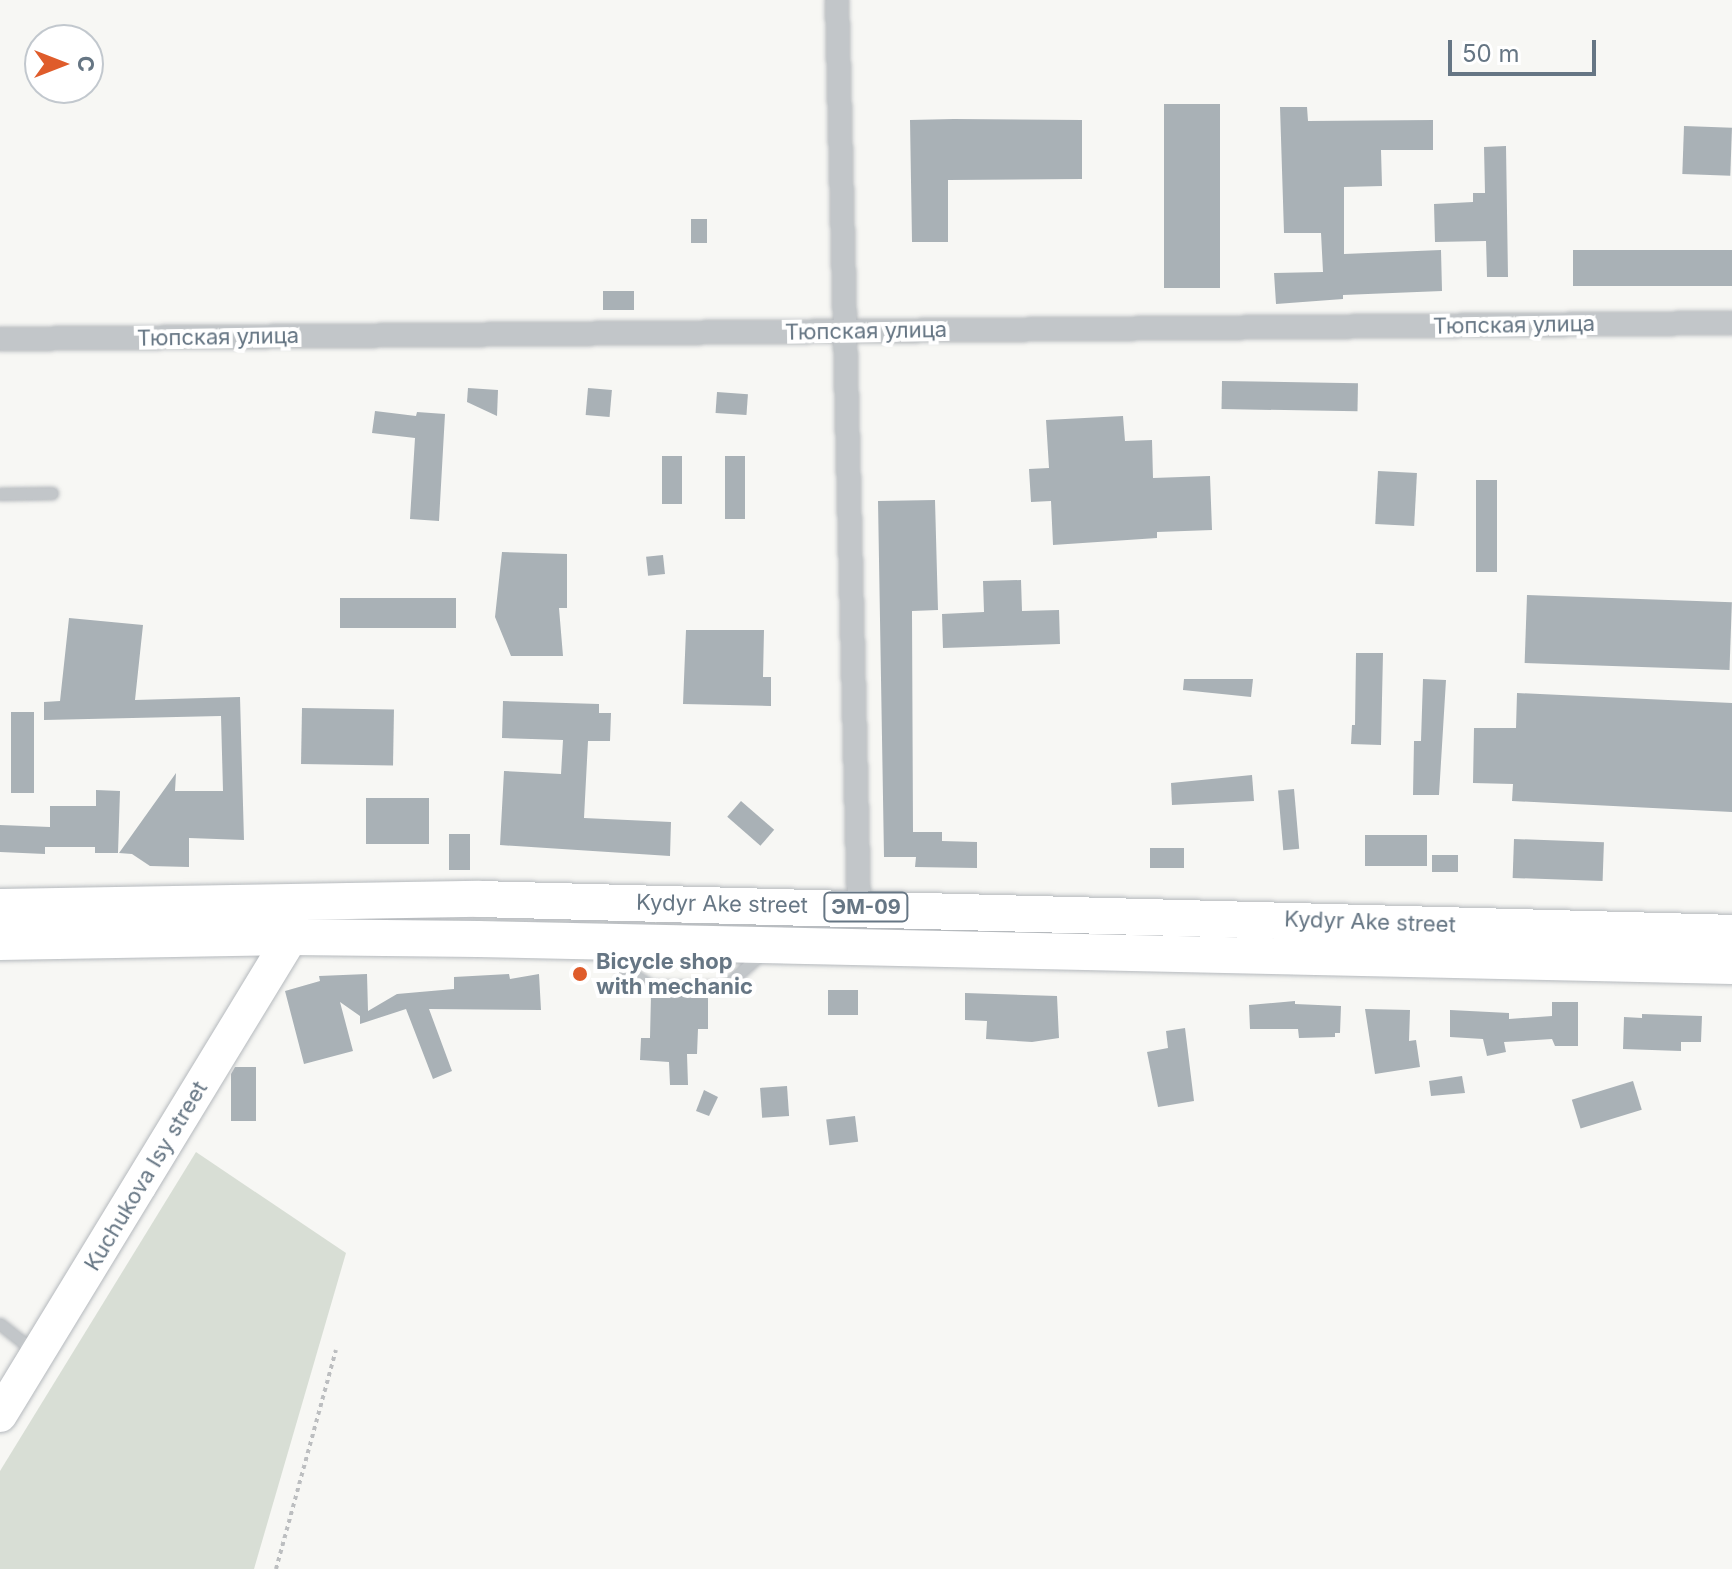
<!DOCTYPE html>
<meta charset="utf-8">
<style>
body{margin:0}
#map{position:relative;width:1732px;height:1569px;overflow:hidden;background:#f7f7f4;font-family:Inter,sans-serif}
div>[style]{position:absolute}
[style*='--x']{left:calc(var(--x)*1px);top:calc(var(--y)*1px);width:calc(var(--w)*1px);rotate:calc(var(--a)*1deg)}
.green>*{inset:0;background:#d8ded5}
.building>*{inset:0;background:#a9b1b6;transform-origin:0 0}
.path>*{height:4px;margin-top:-2px;transform-origin:0;background:repeating-linear-gradient(90deg,#bcbec0 0 4px,transparent 0 8px)}
.roads{filter:drop-shadow(0 0 2px #b5b9bd) drop-shadow(0 0 2px #b5b9bd)}
.service>*{height:11px;margin:-5.5px;padding:0 5.5px;transform-origin:5.5px;border-radius:5.5px;background:#c2c6c9}
.minor>*{height:22px;margin:-11px;padding:0 11px;transform-origin:11px;border-radius:11px;background:#c2c6c9}
.primary>*{height:34px;margin:-17px;padding:0 17px;transform-origin:17px;border-radius:17px;background:#fff}
.trunk>*{height:36px;margin:-18px;padding:0 18px;transform-origin:18px;border-radius:18px;background:#fff}
.dots>*{width:22px;height:22px;translate:-50% -50%;box-sizing:border-box;border:4px solid #fff;border-radius:50%}
span{translate:-50% -50%;white-space:nowrap;text-align:center;line-height:1.15;-webkit-text-stroke:8px #fff;paint-order:stroke}
.shield-label span{padding:2px 6px;background:#fff;border:2px solid;border-radius:6px;-webkit-text-stroke-width:0}
.shield-label{font-size:20px;color:#667684;font-weight:700}
.street-label{font-size:22px;color:#667684}
.poi-label{font-size:22px;color:#667684;font-weight:700}
.left{translate:0 -50%;text-align:left}
.north{position:absolute;left:24px;top:24px;width:80px;height:80px;box-sizing:border-box;background:#fff;border:2px solid #c2c8ce;border-radius:50%;rotate:90deg;font-size:22px;font-weight:700;line-height:32px;text-align:center;color:#667684}
.north::after{content:'';display:block;margin:auto;width:28px;height:36px;background:#df5c2b;clip-path:polygon(50% 0,100% 100%,50% 72%,0 100%)}
.scale{position:absolute;left:1448px;top:40px;width:148px;height:36px;box-sizing:border-box;border:4px solid #667684;border-top:0;padding-left:10px;font-size:24px;line-height:28px;white-space:nowrap;color:#667684;-webkit-text-stroke:6px #fff;paint-order:stroke}
</style>
<div id="map">
<div class="green">
<div style="clip-path:polygon(196px 1152px,346px 1253px,254px 1569px,0 1569px,0 1471px)"></div>
</div>
<div class="building">
<div style="left:1164px;top:104px;width:56px;height:184px"></div>
<div style="clip-path:polygon(1280px 107px,1307px 107px,1308px 121px,1433px 120px,1433px 150px,1381px 150px,1382px 186px,1344px 187px,1344px 254px,1441px 250px,1442px 291px,1343px 295px,1343px 299px,1276px 304px,1274px 273px,1323px 272px,1321px 233px,1284px 233px)"></div>
<div style="clip-path:polygon(954px 119px,1082px 120px,1082px 179px,948px 180px,948px 242px,912px 242px,910px 120px)"></div>
<div style="left:1684px;top:126px;width:48px;height:48px;rotate:2deg"></div>
<div style="clip-path:polygon(1506px 146px,1508px 277px,1487px 277px,1486px 241px,1435px 242px,1434px 204px,1473px 202px,1473px 193px,1485px 193px,1484px 147px)"></div>
<div style="left:691px;top:219px;width:16px;height:24px"></div>
<div style="left:1732px;top:250px;width:36px;height:159px;rotate:90deg"></div>
<div style="left:603px;top:291px;width:31px;height:19px"></div>
<div style="left:1222px;top:381px;width:136px;height:28px;rotate:1deg"></div>
<div style="clip-path:polygon(468px 388px,498px 390px,497px 416px,467px 402px)"></div>
<div style="left:588px;top:388px;width:24px;height:27px;rotate:5deg"></div>
<div style="left:717px;top:392px;width:31px;height:21px;rotate:4deg"></div>
<div style="clip-path:polygon(375px 411px,416px 416px,417px 412px,445px 414px,439px 521px,410px 519px,415px 438px,372px 433px)"></div>
<div style="clip-path:polygon(1123px 416px,1125px 441px,1152px 440px,1153px 478px,1210px 476px,1212px 530px,1157px 532px,1157px 538px,1053px 545px,1051px 501px,1031px 502px,1029px 469px,1049px 468px,1046px 420px)"></div>
<div style="left:662px;top:456px;width:20px;height:48px"></div>
<div style="left:725px;top:456px;width:20px;height:63px"></div>
<div style="left:1378px;top:471px;width:39px;height:53px;rotate:3deg"></div>
<div style="left:1476px;top:480px;width:21px;height:92px"></div>
<div style="clip-path:polygon(935px 500px,938px 610px,912px 611px,913px 832px,942px 832px,942px 841px,977px 842px,977px 868px,915px 867px,916px 857px,884px 857px,878px 501px)"></div>
<div style="clip-path:polygon(502px 552px,567px 554px,567px 608px,559px 608px,563px 656px,511px 656px,495px 617px)"></div>
<div style="left:663px;top:555px;width:19px;height:17px;rotate:84deg"></div>
<div style="clip-path:polygon(1021px 580px,1022px 611px,1059px 610px,1060px 644px,943px 648px,942px 614px,984px 612px,983px 581px)"></div>
<div style="left:1527px;top:595px;width:205px;height:68px;rotate:2deg"></div>
<div style="left:456px;top:598px;width:30px;height:116px;rotate:90deg"></div>
<div style="clip-path:polygon(69px 618px,143px 625px,135px 700px,240px 697px,244px 840px,189px 838px,189px 867px,150px 866px,132px 854px,119px 853px,176px 773px,175px 791px,223px 791px,221px 716px,44px 720px,44px 702px,60px 701px)"></div>
<div style="clip-path:polygon(686px 630px,764px 630px,763px 677px,771px 677px,771px 706px,683px 704px)"></div>
<div style="clip-path:polygon(1356px 653px,1383px 653px,1381px 745px,1351px 744px,1352px 725px,1355px 725px)"></div>
<div style="clip-path:polygon(1184px 679px,1253px 679px,1251px 697px,1183px 690px)"></div>
<div style="clip-path:polygon(1423px 679px,1446px 680px,1439px 795px,1413px 795px,1414px 741px,1421px 741px)"></div>
<div style="clip-path:polygon(1517px 693px,1732px 703px,1732px 812px,1512px 801px,1513px 784px,1473px 783px,1474px 728px,1516px 728px)"></div>
<div style="clip-path:polygon(503px 701px,599px 704px,599px 713px,611px 713px,610px 741px,588px 741px,584px 818px,671px 822px,670px 856px,500px 845px,504px 771px,561px 774px,563px 740px,502px 738px)"></div>
<div style="left:302px;top:708px;width:92px;height:56px;rotate:1deg"></div>
<div style="left:11px;top:712px;width:23px;height:81px"></div>
<div style="clip-path:polygon(1252px 775px,1254px 801px,1172px 805px,1171px 783px)"></div>
<div style="left:1294px;top:789px;width:60px;height:16px;rotate:85deg"></div>
<div style="clip-path:polygon(96px 790px,120px 791px,118px 853px,95px 853px,95px 847px,45px 847px,45px 854px,0 852px,0 825px,50px 827px,50px 806px,96px 806px)"></div>
<div style="left:429px;top:798px;width:46px;height:63px;rotate:90deg"></div>
<div style="left:741px;top:801px;width:44px;height:21px;rotate:41deg"></div>
<div style="left:449px;top:834px;width:21px;height:36px"></div>
<div style="left:1365px;top:835px;width:62px;height:31px"></div>
<div style="left:1514px;top:839px;width:90px;height:39px;rotate:2deg"></div>
<div style="left:1150px;top:848px;width:34px;height:20px"></div>
<div style="left:1432px;top:855px;width:26px;height:17px"></div>
<div style="clip-path:polygon(367px 974px,368px 1011px,397px 994px,454px 989px,454px 977px,509px 974px,510px 979px,539px 974px,541px 1010px,429px 1009px,452px 1071px,433px 1079px,406px 1009px,360px 1024px,360px 1016px,340px 1002px,353px 1051px,304px 1064px,285px 991px,320px 981px,319px 976px)"></div>
<div style="left:828px;top:990px;width:30px;height:25px"></div>
<div style="clip-path:polygon(965px 993px,1057px 996px,1059px 1038px,1032px 1042px,986px 1039px,987px 1021px,965px 1020px)"></div>
<div style="clip-path:polygon(651px 995px,708px 996px,708px 1029px,698px 1029px,697px 1054px,687px 1054px,688px 1085px,670px 1085px,669px 1062px,640px 1060px,641px 1038px,650px 1038px)"></div>
<div style="clip-path:polygon(1295px 1001px,1295px 1004px,1341px 1006px,1340px 1033px,1335px 1033px,1335px 1037px,1299px 1038px,1298px 1029px,1250px 1029px,1249px 1005px)"></div>
<div style="clip-path:polygon(1552px 1002px,1578px 1002px,1578px 1046px,1555px 1046px,1552px 1039px,1504px 1042px,1506px 1052px,1487px 1056px,1483px 1039px,1450px 1037px,1450px 1010px,1509px 1013px,1509px 1019px,1552px 1016px)"></div>
<div style="clip-path:polygon(1365px 1009px,1410px 1010px,1409px 1041px,1416px 1040px,1420px 1067px,1375px 1074px)"></div>
<div style="clip-path:polygon(1642px 1014px,1702px 1016px,1701px 1042px,1681px 1042px,1681px 1051px,1623px 1049px,1624px 1017px,1642px 1018px)"></div>
<div style="clip-path:polygon(1185px 1028px,1194px 1101px,1158px 1107px,1147px 1052px,1168px 1048px,1166px 1031px)"></div>
<div style="clip-path:polygon(235px 1067px,256px 1067px,256px 1121px,231px 1121px,231px 1074px)"></div>
<div style="clip-path:polygon(1462px 1076px,1465px 1093px,1431px 1096px,1429px 1081px)"></div>
<div style="left:1633px;top:1081px;width:30px;height:64px;rotate:73deg"></div>
<div style="left:787px;top:1086px;width:30px;height:27px;rotate:86deg"></div>
<div style="clip-path:polygon(704px 1090px,718px 1097px,709px 1116px,696px 1111px)"></div>
<div style="left:855px;top:1116px;width:26px;height:29px;rotate:83deg"></div>
</div>
<div class="path">
<div style="--x:276;--y:1569;--w:227;--a:-74.7"></div>
</div>
<div class="roads">
<div class="service">
<div style="--x:0;--y:494;--w:52;--a:-1.1"></div>
<div style="--x:601;--y:953;--w:60;--a:33.4"></div>
<div style="--x:651;--y:986;--w:73;--a:0.8"></div>
<div style="--x:724;--y:987;--w:50;--a:-41.7"></div>
<div style="--x:0;--y:1324;--w:43;--a:38.5"></div>
</div>
<div class="minor">
<div style="--x:837;--y:0;--w:907;--a:88.61"></div>
<div style="--x:0;--y:339;--w:1732;--a:-0.53"></div>
</div>
<div class="primary">
<div style="--x:0;--y:1415;--w:560;--a:-58.67"></div>
<div style="--x:291;--y:937;--w:24;--a:-90"></div>
</div>
<div class="trunk">
<div style="--x:0;--y:907;--w:479;--a:-1"></div>
<div style="--x:479;--y:899;--w:1253;--a:1.55"></div>
<div style="--x:0;--y:942;--w:291;--a:-1"></div>
<div style="--x:291;--y:937;--w:187;--a:0.6"></div>
<div style="--x:478;--y:939;--w:1254;--a:1.23"></div>
</div>
</div>
<div class="dots">
<div style="left:580px;top:974px;background:#df5c2b"></div>
</div>
<div class="shield-label">
<span style="left:866px;top:907px">ЭМ-09</span>
</div>
<div class="street-label">
<span style="left:1514px;top:325px;rotate:-1deg">Тюпская улица</span>
<span style="left:866px;top:331px;rotate:-1deg">Тюпская улица</span>
<span style="left:218px;top:337px;rotate:-1deg">Тюпская улица</span>
<span style="left:722px;top:904px;rotate:1deg">Kydyr Ake street</span>
<span style="left:1370px;top:922px;rotate:2deg">Kydyr Ake street</span>
<span style="left:146px;top:1176px;rotate:-59deg">Kuchukova Isy street</span>
</div>
<div class="poi-label">
<span class="left" style="left:596px;top:974px">Bicycle shop<br>with mechanic</span>
</div>
<div class="north">С</div>
<div class="scale">50 m</div>
</div>
